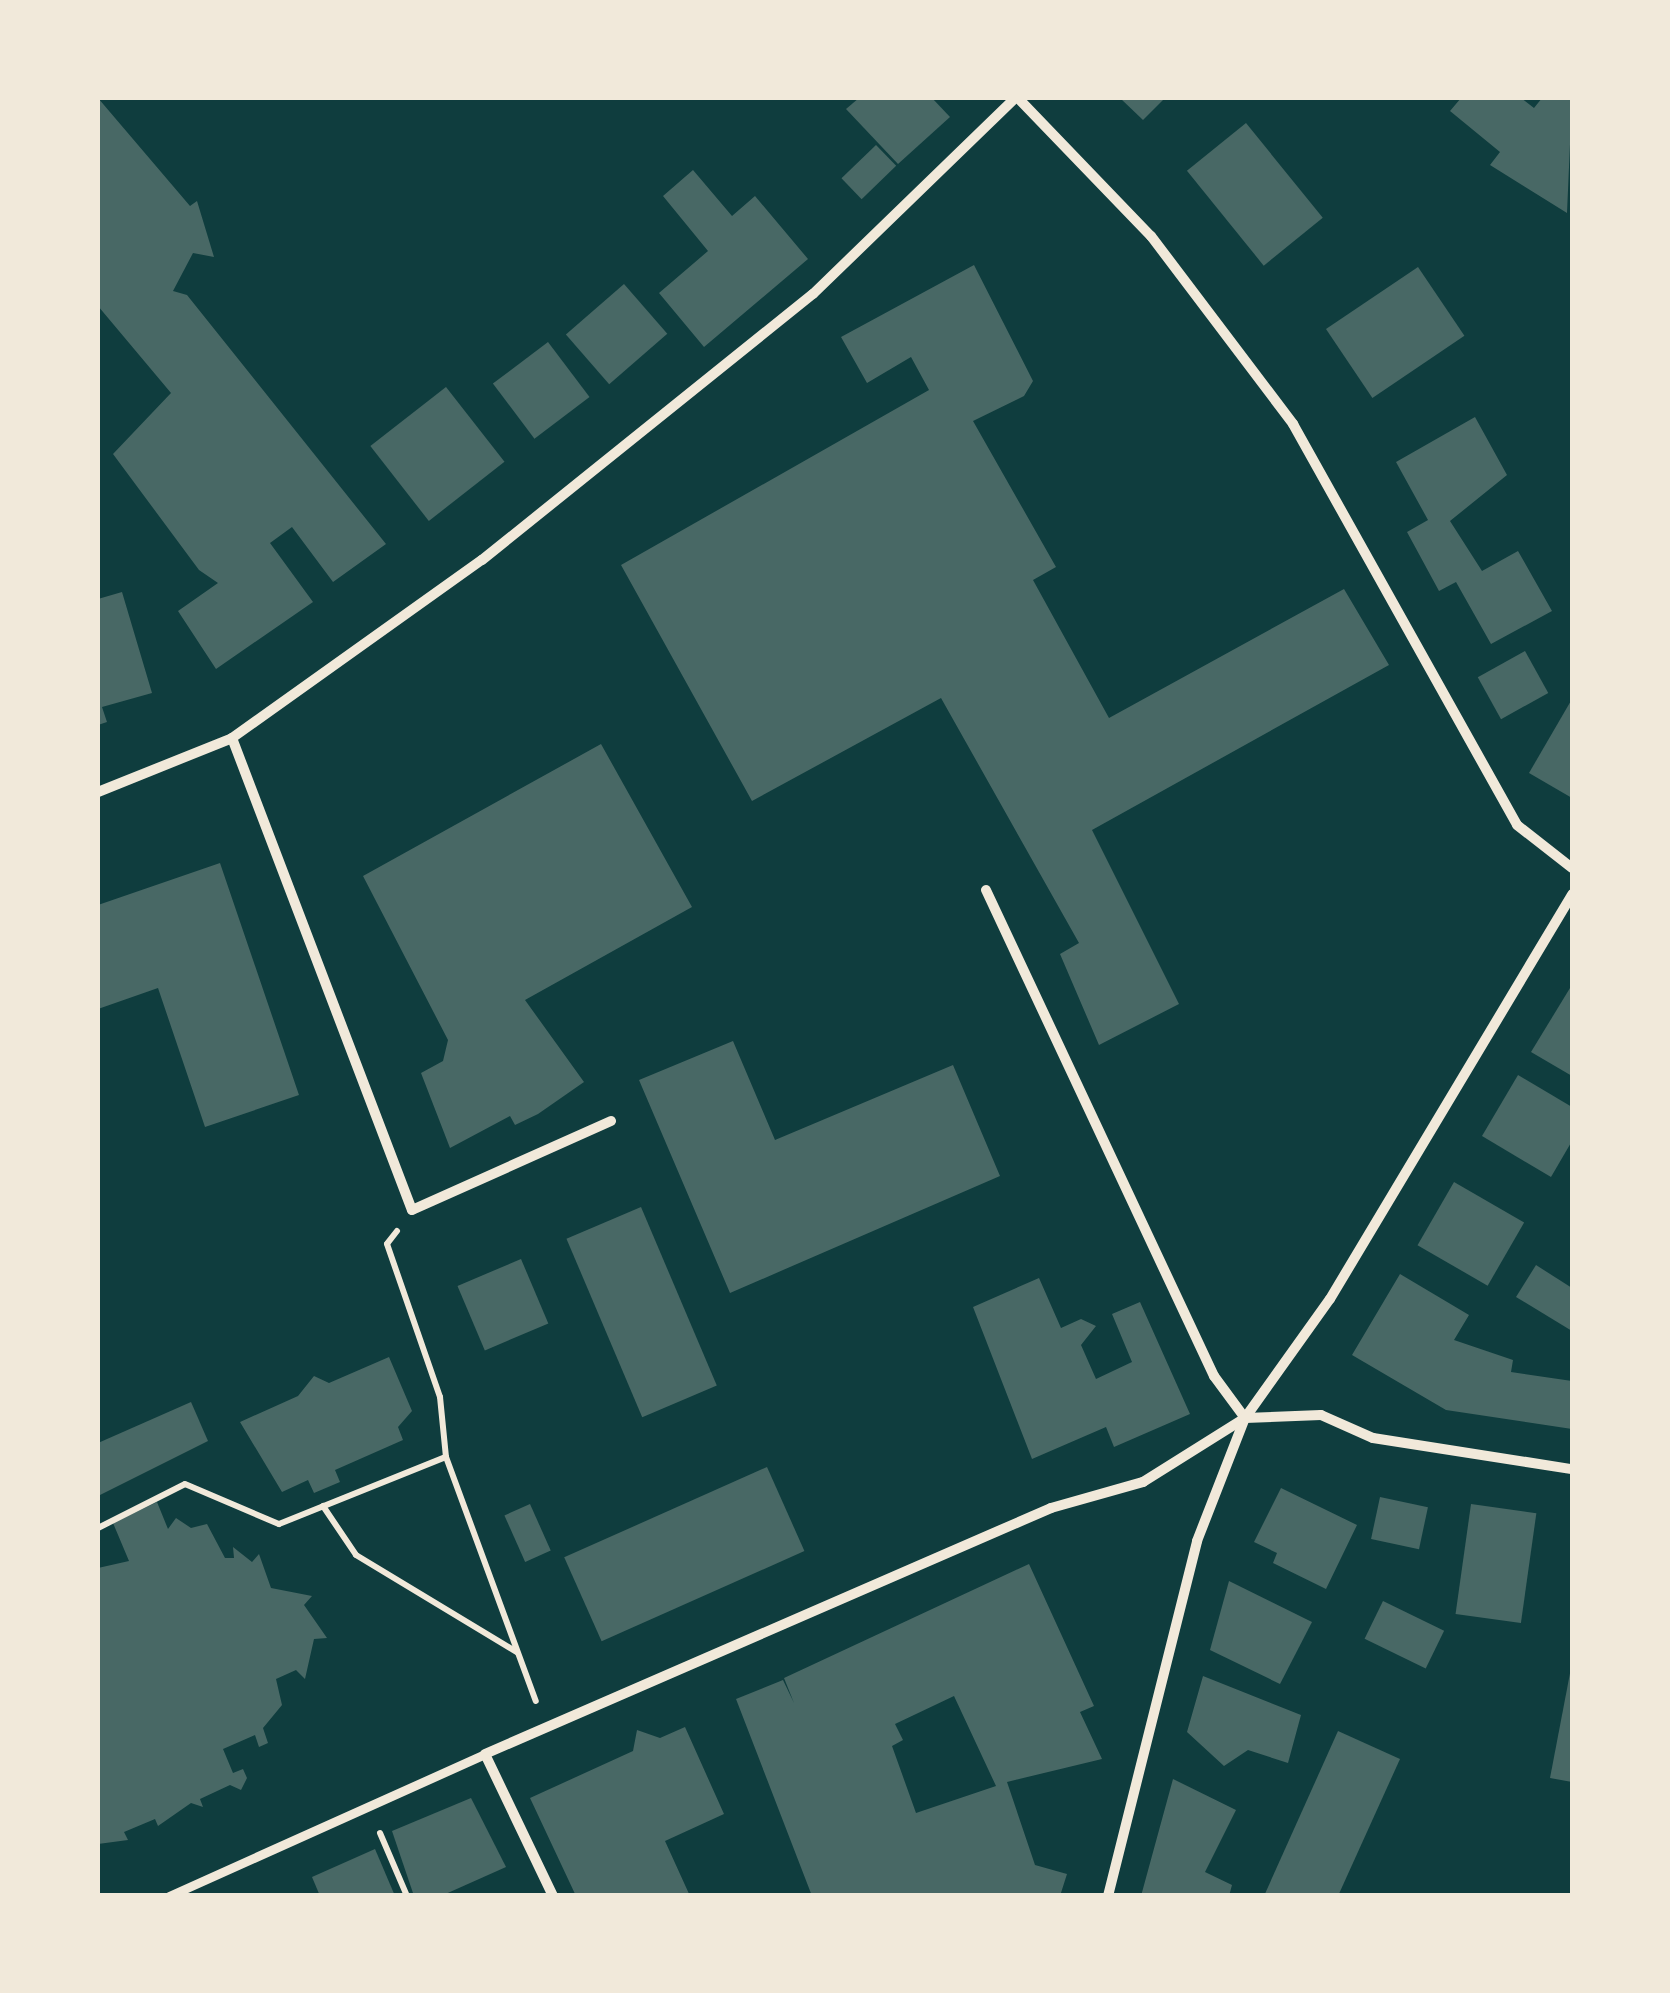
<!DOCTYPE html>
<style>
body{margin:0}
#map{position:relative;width:1670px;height:1993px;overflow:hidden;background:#0f3d3e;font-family:Montserrat,sans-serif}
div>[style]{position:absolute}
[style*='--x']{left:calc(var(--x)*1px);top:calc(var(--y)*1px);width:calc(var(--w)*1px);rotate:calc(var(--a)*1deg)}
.building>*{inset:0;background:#486865;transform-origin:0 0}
.path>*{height:6px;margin:-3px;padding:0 3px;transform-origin:3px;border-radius:3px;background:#f1e9da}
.pedestrian>*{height:9px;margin:-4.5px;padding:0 4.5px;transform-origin:4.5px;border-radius:4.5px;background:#f1e9da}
.minor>*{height:10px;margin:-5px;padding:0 5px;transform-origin:5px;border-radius:5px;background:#f1e9da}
span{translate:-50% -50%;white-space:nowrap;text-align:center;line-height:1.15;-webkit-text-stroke:8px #f1e9da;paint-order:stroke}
.frame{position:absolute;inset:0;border:100px solid #f1e9da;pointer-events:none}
</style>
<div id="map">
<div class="building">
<div style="clip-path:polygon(98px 98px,190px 206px,197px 201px,214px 257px,193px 253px,173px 291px,187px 295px,386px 544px,333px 582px,292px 527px,270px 543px,313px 602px,216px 669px,178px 611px,218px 583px,199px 570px,113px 454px,171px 393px,98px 306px)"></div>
<div style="clip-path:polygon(859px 98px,932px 98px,950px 117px,898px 164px,846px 109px)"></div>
<div style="clip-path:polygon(1120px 98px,1165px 98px,1143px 120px)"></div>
<div style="clip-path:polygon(1461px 98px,1521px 98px,1534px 108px,1542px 98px,1572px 98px,1567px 213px,1490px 165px,1500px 152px,1450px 111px)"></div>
<div style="left:1246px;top:123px;width:122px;height:76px;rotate:51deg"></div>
<div style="left:876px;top:145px;width:29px;height:48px;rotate:46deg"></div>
<div style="clip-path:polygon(693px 170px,732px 216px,755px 196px,808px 259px,704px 347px,659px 293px,708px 251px,663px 196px)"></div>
<div style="clip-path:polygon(974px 265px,1033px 381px,1024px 396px,973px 421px,1056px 567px,1033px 580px,1109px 718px,1344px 589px,1389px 665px,1092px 830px,1179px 1004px,1099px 1045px,1060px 954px,1079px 943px,941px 698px,752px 801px,621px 565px,929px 390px,911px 357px,867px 383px,841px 337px)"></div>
<div style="left:1418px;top:267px;width:83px;height:111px;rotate:56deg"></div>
<div style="left:624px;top:284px;width:66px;height:77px;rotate:49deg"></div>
<div style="left:548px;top:342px;width:69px;height:69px;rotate:53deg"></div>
<div style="left:446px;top:387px;width:95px;height:96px;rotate:52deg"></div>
<div style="clip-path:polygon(1475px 417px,1507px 475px,1450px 521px,1482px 571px,1518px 551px,1552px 611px,1491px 644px,1456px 582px,1439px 591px,1407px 532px,1428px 520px,1396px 462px)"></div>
<div style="clip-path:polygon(122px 592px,152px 693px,102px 707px,107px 722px,98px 725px,98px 599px)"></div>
<div style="left:1525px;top:651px;width:48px;height:54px;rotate:61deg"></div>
<div style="clip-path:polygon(1572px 699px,1572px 798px,1529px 773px)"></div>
<div style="clip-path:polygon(601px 744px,692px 907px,525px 1000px,584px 1082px,538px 1114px,515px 1125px,510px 1116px,450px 1148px,421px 1073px,443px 1061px,448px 1040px,363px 876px)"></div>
<div style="clip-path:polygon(220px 863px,299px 1095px,205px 1127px,158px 988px,98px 1009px,98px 905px)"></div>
<div style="clip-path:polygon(1570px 988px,1572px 989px,1572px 1076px,1531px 1052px)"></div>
<div style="clip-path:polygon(733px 1041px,775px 1140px,953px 1065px,1000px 1176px,730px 1293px,639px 1080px)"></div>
<div style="clip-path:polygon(1518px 1075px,1572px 1107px,1572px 1141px,1551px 1177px,1482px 1136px)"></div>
<div style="left:1454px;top:1182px;width:81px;height:73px;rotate:30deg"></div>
<div style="left:641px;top:1207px;width:194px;height:81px;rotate:67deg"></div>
<div style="left:521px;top:1259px;width:70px;height:69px;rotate:67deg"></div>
<div style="clip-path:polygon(1536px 1265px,1572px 1288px,1572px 1331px,1516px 1297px)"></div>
<div style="clip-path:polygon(1400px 1274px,1469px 1315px,1454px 1340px,1513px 1360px,1511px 1372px,1572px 1381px,1572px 1429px,1446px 1410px,1352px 1355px)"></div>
<div style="clip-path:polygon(1039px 1278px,1061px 1328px,1081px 1319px,1096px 1326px,1081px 1345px,1096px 1379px,1132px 1362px,1112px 1314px,1140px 1302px,1190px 1414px,1114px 1447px,1106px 1427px,1032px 1459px,973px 1307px)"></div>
<div style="clip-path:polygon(389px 1357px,412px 1411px,398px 1427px,403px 1440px,335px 1470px,340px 1482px,314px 1493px,308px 1480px,282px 1492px,240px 1422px,298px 1396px,314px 1376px,329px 1383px)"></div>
<div style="clip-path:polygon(191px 1402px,208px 1441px,98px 1496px,98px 1443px)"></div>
<div style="left:767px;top:1467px;width:92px;height:222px;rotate:66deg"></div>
<div style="clip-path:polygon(1281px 1488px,1357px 1525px,1326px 1589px,1273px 1563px,1277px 1553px,1254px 1542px)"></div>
<div style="left:1380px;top:1497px;width:49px;height:43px;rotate:12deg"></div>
<div style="clip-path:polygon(157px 1502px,168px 1529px,176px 1518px,191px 1528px,207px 1524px,225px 1558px,234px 1558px,233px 1547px,252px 1562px,259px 1554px,271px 1588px,312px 1596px,304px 1605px,327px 1638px,314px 1639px,305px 1679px,296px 1670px,276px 1679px,282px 1705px,263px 1728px,268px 1743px,259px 1747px,255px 1735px,223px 1749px,233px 1773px,243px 1769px,247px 1778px,241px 1790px,230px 1785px,200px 1799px,203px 1807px,191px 1803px,158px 1826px,155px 1819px,124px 1832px,128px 1840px,98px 1844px,98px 1568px,129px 1561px,113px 1523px)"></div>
<div style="left:530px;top:1504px;width:51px;height:28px;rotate:66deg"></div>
<div style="left:1471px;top:1504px;width:66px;height:111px;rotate:8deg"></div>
<div style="clip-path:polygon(evenodd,1029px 1564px,1094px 1706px,1080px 1712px,1102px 1759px,1007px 1782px,1035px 1865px,1067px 1874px,1060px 1896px,812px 1896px,736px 1699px,783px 1680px,794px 1703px,784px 1678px,1029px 1564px,954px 1696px,996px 1786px,916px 1813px,892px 1746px,903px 1740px,895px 1724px,954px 1696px)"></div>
<div style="clip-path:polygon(1229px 1581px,1312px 1622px,1280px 1684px,1210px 1650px)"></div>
<div style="left:1383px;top:1601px;width:68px;height:42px;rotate:26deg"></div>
<div style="clip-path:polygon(1571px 1668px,1572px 1669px,1572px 1782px,1550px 1778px)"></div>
<div style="clip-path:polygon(1203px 1676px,1301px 1715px,1288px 1763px,1248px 1750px,1224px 1766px,1187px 1732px)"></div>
<div style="clip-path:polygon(685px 1727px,724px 1814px,665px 1841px,690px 1896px,576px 1896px,530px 1798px,633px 1751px,637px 1730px,660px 1738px)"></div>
<div style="clip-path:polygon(1338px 1731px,1400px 1759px,1338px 1896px,1264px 1896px)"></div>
<div style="clip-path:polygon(1173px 1779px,1236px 1810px,1205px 1872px,1232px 1885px,1229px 1896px,1141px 1896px)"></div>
<div style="clip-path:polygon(471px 1798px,506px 1867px,441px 1896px,414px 1896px,392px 1831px)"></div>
<div style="clip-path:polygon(375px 1849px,395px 1896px,320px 1896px,312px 1877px)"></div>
</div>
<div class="path">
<div style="--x:397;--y:1231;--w:16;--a:128"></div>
<div style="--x:387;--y:1244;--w:162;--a:70.9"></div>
<div style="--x:440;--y:1397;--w:60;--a:84.3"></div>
<div style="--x:446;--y:1457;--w:260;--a:69.8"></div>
<div style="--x:323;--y:1506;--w:59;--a:56"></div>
<div style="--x:356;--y:1555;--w:188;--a:31.1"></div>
<div style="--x:98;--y:1528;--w:97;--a:-26.8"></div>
<div style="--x:185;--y:1484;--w:102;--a:23.1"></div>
<div style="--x:279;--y:1524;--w:180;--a:-21.9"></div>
<div style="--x:380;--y:1833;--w:69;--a:66.8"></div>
</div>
<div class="pedestrian">
<div style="--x:169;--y:1896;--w:346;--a:-24.2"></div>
</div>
<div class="minor">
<div style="--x:1018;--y:98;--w:192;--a:46.1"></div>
<div style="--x:1151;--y:236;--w:236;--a:52.9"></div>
<div style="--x:1293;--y:424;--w:459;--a:60.8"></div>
<div style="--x:1517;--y:825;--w:70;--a:38"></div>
<div style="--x:232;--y:738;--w:505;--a:69.13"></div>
<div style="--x:412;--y:1210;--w:218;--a:-24.1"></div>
<div style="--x:98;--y:792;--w:144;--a:-21.9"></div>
<div style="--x:232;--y:738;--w:307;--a:-35.5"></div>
<div style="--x:482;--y:560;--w:425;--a:-38.8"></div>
<div style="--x:813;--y:294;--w:281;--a:-44.1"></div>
<div style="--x:986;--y:890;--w:537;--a:64.87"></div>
<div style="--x:1214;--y:1376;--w:52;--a:53.6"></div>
<div style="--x:553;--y:1896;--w:157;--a:-115.6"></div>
<div style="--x:485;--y:1754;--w:617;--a:-23.49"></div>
<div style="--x:1051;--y:1508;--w:96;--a:-15.8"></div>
<div style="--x:1143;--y:1482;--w:120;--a:-32.1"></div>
<div style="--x:1245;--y:1418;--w:76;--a:-2.3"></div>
<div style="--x:1321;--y:1415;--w:57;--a:23.9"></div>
<div style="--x:1373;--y:1438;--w:201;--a:8.9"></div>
<div style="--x:1108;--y:1896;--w:366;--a:-75.9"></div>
<div style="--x:1197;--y:1541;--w:132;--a:-68.7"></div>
<div style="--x:1245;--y:1418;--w:146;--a:-54.5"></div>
<div style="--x:1330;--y:1299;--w:472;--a:-59.1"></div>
</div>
<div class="frame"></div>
</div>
